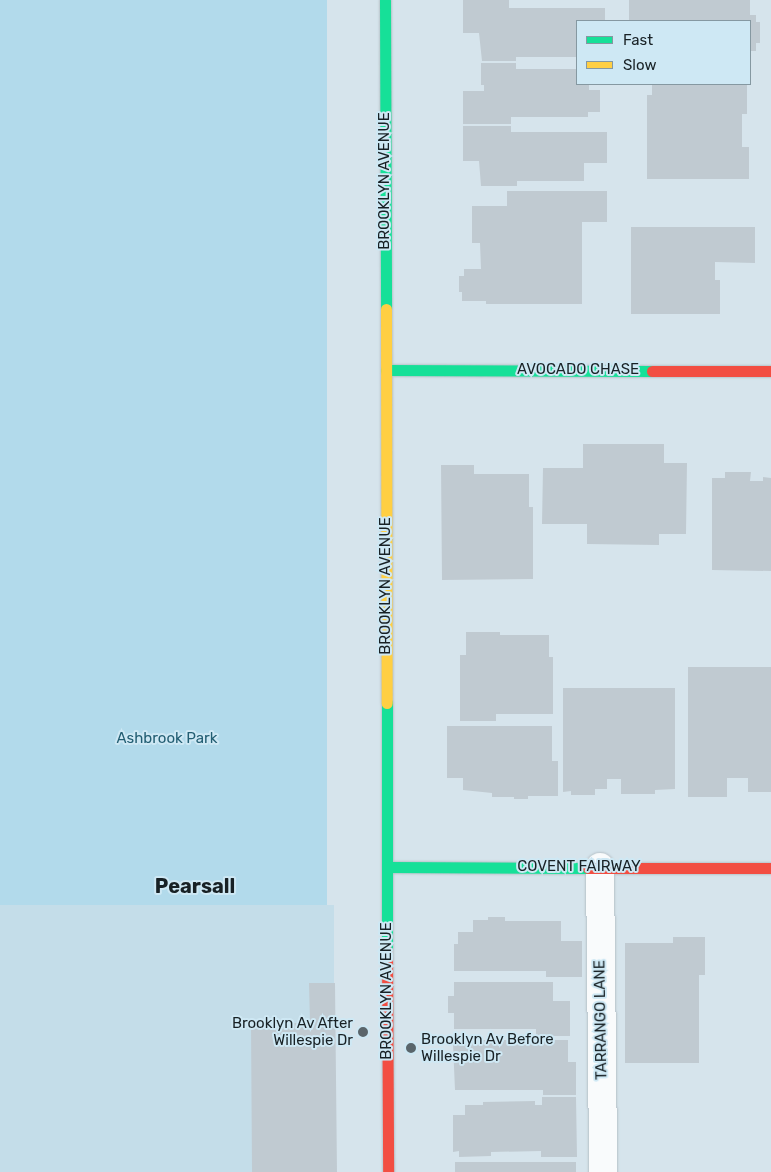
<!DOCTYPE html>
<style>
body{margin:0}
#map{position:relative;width:771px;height:1172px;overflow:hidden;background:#d6e4ec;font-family:Rubik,sans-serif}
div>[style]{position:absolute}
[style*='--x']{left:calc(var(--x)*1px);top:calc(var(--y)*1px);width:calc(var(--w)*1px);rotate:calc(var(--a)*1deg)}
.built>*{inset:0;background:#c4dde9;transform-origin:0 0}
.green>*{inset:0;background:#b2daeb;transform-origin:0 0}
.building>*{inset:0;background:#c0cad1;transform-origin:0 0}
.roads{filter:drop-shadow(0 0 1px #b5c0c6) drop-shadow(0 0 1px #b5c0c6)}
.street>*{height:28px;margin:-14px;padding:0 14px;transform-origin:14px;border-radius:14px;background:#f9fbfc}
.fast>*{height:11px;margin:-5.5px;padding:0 5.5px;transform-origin:5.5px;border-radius:5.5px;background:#16e098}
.slow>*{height:11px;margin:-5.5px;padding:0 5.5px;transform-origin:5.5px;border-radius:5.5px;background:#ffcf43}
.jam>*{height:11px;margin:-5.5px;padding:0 5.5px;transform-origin:5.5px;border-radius:5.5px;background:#f24e42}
.dots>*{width:14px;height:14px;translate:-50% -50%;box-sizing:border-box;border:2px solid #cee8f4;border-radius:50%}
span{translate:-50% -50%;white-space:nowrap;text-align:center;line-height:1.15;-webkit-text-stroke:4px #cee8f4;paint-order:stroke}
.street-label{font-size:15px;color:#182125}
.park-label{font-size:15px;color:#235e73}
.poi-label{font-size:15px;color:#182125}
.right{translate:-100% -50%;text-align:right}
.left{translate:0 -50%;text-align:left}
.district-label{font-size:20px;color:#182125;font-weight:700}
.legend{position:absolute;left:576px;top:20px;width:175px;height:65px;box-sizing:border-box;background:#cee8f4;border:1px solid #8598a1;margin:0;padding:6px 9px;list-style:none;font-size:15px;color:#182125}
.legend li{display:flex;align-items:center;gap:10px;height:25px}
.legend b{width:25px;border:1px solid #8598a1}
</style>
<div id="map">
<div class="built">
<div style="left:0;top:905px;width:334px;height:267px"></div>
</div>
<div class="green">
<div style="left:0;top:0;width:327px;height:905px"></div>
</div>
<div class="building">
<div style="clip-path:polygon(463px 0,509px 0,509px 8px,605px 8px,605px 21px,577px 21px,577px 57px,516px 57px,516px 61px,482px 61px,479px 33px,463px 33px)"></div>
<div style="clip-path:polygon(629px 0,750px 0,750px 15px,756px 15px,756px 22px,760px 22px,760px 43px,756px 43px,756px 51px,750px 51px,750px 21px,629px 21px)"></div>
<div style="clip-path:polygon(481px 63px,516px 63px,516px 69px,577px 69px,577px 84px,589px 84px,589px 90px,600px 90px,600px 112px,588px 112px,588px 117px,511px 117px,511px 124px,463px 124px,463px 91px,484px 91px,484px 85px,481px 85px)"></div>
<div style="clip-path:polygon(652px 84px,747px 84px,747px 114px,742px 114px,742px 147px,749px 147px,749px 179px,647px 179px,647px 95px,652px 95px)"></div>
<div style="clip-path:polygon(463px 126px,511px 126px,511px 132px,607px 132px,607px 163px,584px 163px,584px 181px,517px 181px,517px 186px,481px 186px,479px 161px,463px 161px)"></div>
<div style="clip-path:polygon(507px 191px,607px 191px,607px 222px,582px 222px,582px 304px,486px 304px,486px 301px,462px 301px,462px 292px,459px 292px,459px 276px,464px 276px,464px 269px,481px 269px,480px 243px,472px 243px,472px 206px,507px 206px)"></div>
<div style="clip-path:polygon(631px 227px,755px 227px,755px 263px,715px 262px,715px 280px,720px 280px,720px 314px,631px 314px)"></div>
<div style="clip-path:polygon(583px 444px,664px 444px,664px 463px,687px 463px,686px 534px,659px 534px,659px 545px,587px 544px,587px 524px,542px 524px,543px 468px,583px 468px)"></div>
<div style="clip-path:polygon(441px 465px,474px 465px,474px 474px,529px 474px,529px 507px,533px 507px,533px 579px,442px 580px)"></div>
<div style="clip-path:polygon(725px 472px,751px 472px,750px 481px,763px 481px,763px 477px,771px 478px,771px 571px,712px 570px,712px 478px,725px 478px)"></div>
<div style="clip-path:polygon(466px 632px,500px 632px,500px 635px,549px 635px,549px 657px,553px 657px,553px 714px,496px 714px,496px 721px,460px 721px,460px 655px,466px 655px)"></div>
<div style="clip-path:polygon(688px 667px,771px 667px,771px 792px,748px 792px,748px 778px,727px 778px,727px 797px,688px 797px)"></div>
<div style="clip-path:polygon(563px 688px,675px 688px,675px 789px,655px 790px,655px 794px,621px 794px,621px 779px,607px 779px,607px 789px,595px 789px,595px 795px,571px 795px,571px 791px,563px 792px)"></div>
<div style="clip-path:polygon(447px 726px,552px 726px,552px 761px,558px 761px,558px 796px,528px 796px,528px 799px,514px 799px,514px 797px,492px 797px,492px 793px,463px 790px,463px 778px,447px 778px)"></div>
<div style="clip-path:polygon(488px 917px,505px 917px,505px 921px,561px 921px,561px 941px,582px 941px,582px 977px,546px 977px,546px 971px,454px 971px,454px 944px,458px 944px,458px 932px,473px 932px,473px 920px,488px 920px)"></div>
<div style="clip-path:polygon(673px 937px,705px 937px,705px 975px,699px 975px,699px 1063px,625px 1063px,625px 943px,673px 943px)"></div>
<div style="clip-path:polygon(454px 982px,553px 982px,553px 1001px,570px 1001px,570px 1036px,536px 1036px,536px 1029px,454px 1029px,454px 1013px,448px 1013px,448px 996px,454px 996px)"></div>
<div style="clip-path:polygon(309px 983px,335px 983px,337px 1172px,252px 1172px,251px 1023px,310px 1023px)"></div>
<div style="clip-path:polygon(472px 1040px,568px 1040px,568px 1062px,576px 1062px,576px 1095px,543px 1095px,543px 1090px,455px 1090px,453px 1044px,472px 1044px)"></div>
<div style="clip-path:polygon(542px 1097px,576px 1097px,577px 1157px,541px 1157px,541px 1151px,491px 1152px,491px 1156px,459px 1157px,459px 1151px,453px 1152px,453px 1115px,465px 1115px,465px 1105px,483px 1105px,483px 1102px,535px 1101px,535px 1105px,542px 1105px)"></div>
<div style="left:576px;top:1162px;width:10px;height:121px;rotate:90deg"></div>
</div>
<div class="roads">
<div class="street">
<div style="--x:600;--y:867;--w:305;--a:89.4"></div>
</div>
<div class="fast">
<div style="--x:385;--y:0;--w:309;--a:89.8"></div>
<div style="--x:386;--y:370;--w:266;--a:0.2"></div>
<div style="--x:387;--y:703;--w:248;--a:90"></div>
<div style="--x:387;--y:867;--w:201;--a:0.3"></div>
</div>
<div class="slow">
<div style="--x:386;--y:309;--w:394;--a:89.9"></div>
</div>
<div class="jam">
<div style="--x:652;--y:371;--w:119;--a:0"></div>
<div style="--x:588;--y:868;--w:183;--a:0"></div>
<div style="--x:387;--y:951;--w:221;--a:89.7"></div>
</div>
</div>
<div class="dots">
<div style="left:363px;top:1032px;background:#5a656b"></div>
<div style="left:411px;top:1048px;background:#5a656b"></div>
</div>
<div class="street-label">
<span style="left:385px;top:181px;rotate:-90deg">BROOKLYN AVENUE</span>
<span style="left:578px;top:370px">AVOCADO CHASE</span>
<span style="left:386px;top:586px;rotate:-90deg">BROOKLYN AVENUE</span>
<span style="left:579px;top:867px">COVENT FAIRWAY</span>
<span style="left:387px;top:991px;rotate:-90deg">BROOKLYN AVENUE</span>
<span style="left:601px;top:1020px;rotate:-91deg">TARRANGO LANE</span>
</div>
<div class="park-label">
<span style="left:167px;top:739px">Ashbrook Park</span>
</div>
<div class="poi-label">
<span class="right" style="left:353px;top:1032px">Brooklyn Av After<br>Willespie Dr</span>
<span class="left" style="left:421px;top:1048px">Brooklyn Av Before<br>Willespie Dr</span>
</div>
<div class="district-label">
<span style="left:195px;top:886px">Pearsall</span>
</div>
<ul class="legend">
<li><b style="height:6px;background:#16e098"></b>Fast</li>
<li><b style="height:6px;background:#ffcf43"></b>Slow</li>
</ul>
</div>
